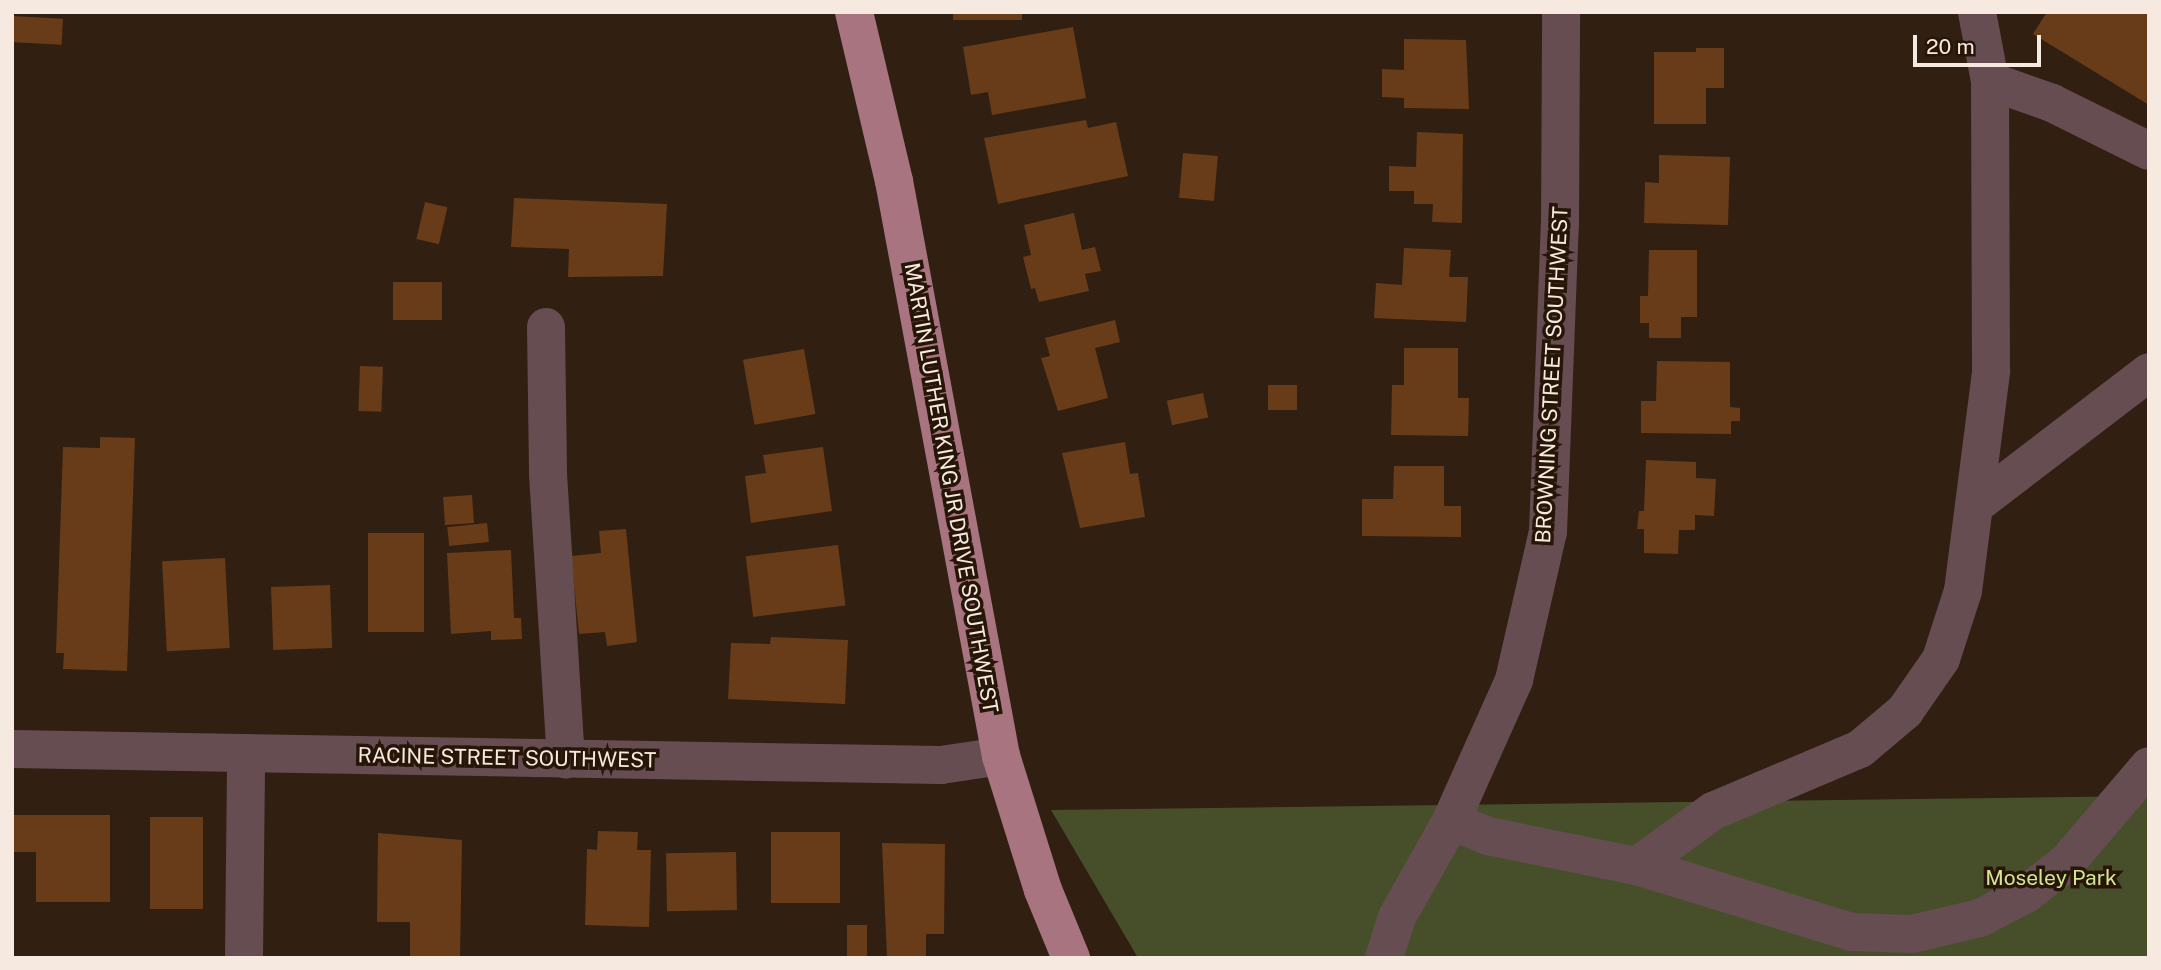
<!DOCTYPE html>
<style>
body{margin:0}
#map{position:relative;width:2161px;height:970px;overflow:hidden;background:#311f12;font-family:"Public Sans",sans-serif}
div>[style]{position:absolute}
[style*='--x']{left:calc(var(--x)*1px);top:calc(var(--y)*1px);width:calc(var(--w)*1px);rotate:calc(var(--a)*1deg)}
.green>*{inset:0;background:#474f2a}
.building>*{inset:0;background:#683c18;transform-origin:0 0}
.minor>*{height:38px;margin:-19px;padding:0 19px;transform-origin:19px;border-radius:19px;background:#664d52}
.major>*{height:38px;margin:-19px;padding:0 19px;transform-origin:19px;border-radius:19px;background:#a87480}
span{translate:-50% -50%;white-space:nowrap;text-align:center;line-height:1.15;-webkit-text-stroke:7px #271608;paint-order:stroke}
.street-label{font-size:21px;color:#f6e9e0}
.park-label{font-size:21px;color:#d3e793}
.frame{position:absolute;inset:0;border:14px solid #f6e9e0;pointer-events:none}
.scale{position:absolute;left:1913px;top:35px;width:128px;height:32px;box-sizing:border-box;border:4px solid #f6e9e0;border-top:0;padding-left:9px;font-size:21px;line-height:24px;white-space:nowrap;color:#f6e9e0;-webkit-text-stroke:5px #271608;paint-order:stroke}
</style>
<div id="map">
<div class="green">
<div style="clip-path:polygon(2149px 796px,2149px 958px,1138px 958px,1051px 810px)"></div>
</div>
<div class="building">
<div style="left:953px;top:12px;width:69px;height:8px"></div>
<div style="clip-path:polygon(2047px 12px,2149px 12px,2149px 105px,2033px 34px)"></div>
<div style="left:12px;top:16px;width:51px;height:26px;rotate:3deg"></div>
<div style="clip-path:polygon(1073px 27px,1086px 98px,992px 115px,988px 92px,971px 95px,963px 47px)"></div>
<div style="clip-path:polygon(1404px 39px,1466px 40px,1469px 109px,1404px 108px,1404px 98px,1382px 97px,1382px 69px,1404px 70px)"></div>
<div style="clip-path:polygon(1696px 48px,1724px 48px,1724px 88px,1706px 88px,1706px 124px,1654px 124px,1654px 52px,1696px 52px)"></div>
<div style="clip-path:polygon(1086px 120px,1088px 128px,1116px 122px,1128px 176px,998px 204px,984px 138px)"></div>
<div style="clip-path:polygon(1417px 132px,1463px 134px,1462px 223px,1432px 222px,1433px 204px,1414px 204px,1414px 191px,1389px 191px,1389px 166px,1416px 167px)"></div>
<div style="left:1183px;top:153px;width:35px;height:45px;rotate:5deg"></div>
<div style="clip-path:polygon(1659px 155px,1730px 157px,1728px 225px,1644px 223px,1645px 182px,1659px 183px)"></div>
<div style="clip-path:polygon(514px 198px,667px 204px,663px 276px,568px 277px,569px 249px,511px 247px)"></div>
<div style="left:425px;top:202px;width:23px;height:38px;rotate:13deg"></div>
<div style="clip-path:polygon(1074px 213px,1082px 250px,1095px 247px,1101px 271px,1085px 274px,1089px 291px,1039px 302px,1035px 288px,1031px 289px,1023px 257px,1031px 255px,1024px 225px)"></div>
<div style="clip-path:polygon(1404px 248px,1451px 250px,1449px 277px,1468px 277px,1466px 322px,1374px 318px,1376px 283px,1402px 285px)"></div>
<div style="clip-path:polygon(1649px 250px,1697px 250px,1697px 317px,1681px 317px,1681px 338px,1649px 338px,1649px 323px,1640px 323px,1640px 296px,1648px 296px)"></div>
<div style="left:393px;top:282px;width:49px;height:38px"></div>
<div style="clip-path:polygon(1115px 320px,1120px 342px,1095px 348px,1108px 398px,1058px 411px,1041px 358px,1050px 356px,1045px 338px)"></div>
<div style="clip-path:polygon(1404px 348px,1458px 348px,1458px 398px,1469px 398px,1468px 436px,1391px 435px,1392px 385px,1404px 385px)"></div>
<div style="left:804px;top:349px;width:66px;height:62px;rotate:80deg"></div>
<div style="clip-path:polygon(1657px 361px,1730px 362px,1730px 407px,1740px 408px,1740px 421px,1731px 421px,1731px 434px,1641px 433px,1641px 401px,1656px 401px)"></div>
<div style="left:360px;top:366px;width:23px;height:45px;rotate:2deg"></div>
<div style="left:1268px;top:385px;width:29px;height:25px"></div>
<div style="left:1203px;top:393px;width:25px;height:37px;rotate:78deg"></div>
<div style="clip-path:polygon(100px 437px,135px 438px,127px 671px,63px 669px,64px 653px,56px 653px,63px 447px,100px 448px)"></div>
<div style="clip-path:polygon(1125px 442px,1130px 474px,1138px 473px,1145px 517px,1080px 528px,1062px 453px)"></div>
<div style="clip-path:polygon(823px 447px,832px 511px,751px 523px,745px 476px,766px 473px,763px 455px)"></div>
<div style="clip-path:polygon(1646px 460px,1696px 462px,1696px 478px,1716px 479px,1714px 516px,1695px 515px,1695px 530px,1679px 530px,1678px 554px,1644px 553px,1644px 529px,1637px 529px,1639px 511px,1644px 511px)"></div>
<div style="clip-path:polygon(1394px 466px,1444px 466px,1444px 506px,1461px 506px,1461px 537px,1362px 536px,1362px 499px,1393px 499px)"></div>
<div style="left:472px;top:495px;width:28px;height:29px;rotate:86deg"></div>
<div style="left:487px;top:523px;width:19px;height:40px;rotate:84deg"></div>
<div style="clip-path:polygon(626px 529px,637px 642px,607px 646px,605px 632px,579px 634px,571px 556px,601px 553px,599px 531px)"></div>
<div style="left:368px;top:533px;width:56px;height:99px"></div>
<div style="left:838px;top:545px;width:61px;height:93px;rotate:83deg"></div>
<div style="clip-path:polygon(511px 550px,514px 618px,521px 618px,522px 639px,491px 640px,491px 631px,451px 634px,447px 553px)"></div>
<div style="left:225px;top:558px;width:90px;height:63px;rotate:87deg"></div>
<div style="left:330px;top:585px;width:63px;height:59px;rotate:88deg"></div>
<div style="clip-path:polygon(771px 637px,848px 640px,845px 704px,728px 699px,731px 643px,770px 644px)"></div>
<div style="clip-path:polygon(110px 815px,110px 902px,36px 902px,36px 852px,13px 852px,12px 815px)"></div>
<div style="left:150px;top:817px;width:53px;height:92px"></div>
<div style="clip-path:polygon(598px 831px,638px 832px,637px 850px,651px 850px,649px 927px,585px 925px,587px 849px,597px 850px)"></div>
<div style="left:771px;top:832px;width:69px;height:71px"></div>
<div style="clip-path:polygon(378px 833px,462px 840px,460px 958px,410px 958px,410px 922px,377px 922px)"></div>
<div style="clip-path:polygon(882px 843px,945px 844px,944px 934px,926px 934px,926px 958px,887px 958px)"></div>
<div style="left:736px;top:852px;width:58px;height:70px;rotate:89deg"></div>
<div style="left:847px;top:925px;width:20px;height:33px"></div>
</div>
<div class="minor">
<div style="--x:1990;--y:81;--w:66;--a:19.5"></div>
<div style="--x:2052;--y:103;--w:108;--a:26.3"></div>
<div style="--x:546;--y:327;--w:147;--a:89.2"></div>
<div style="--x:548;--y:474;--w:286;--a:86.4"></div>
<div style="--x:1974;--y:506;--w:220;--a:-37.4"></div>
<div style="--x:12;--y:749;--w:929;--a:0.99"></div>
<div style="--x:941;--y:765;--w:61;--a:-8.5"></div>
<div style="--x:1451;--y:821;--w:40;--a:22"></div>
<div style="--x:1488;--y:836;--w:152;--a:11.4"></div>
<div style="--x:1637;--y:866;--w:225;--a:17.1"></div>
<div style="--x:1852;--y:932;--w:60;--a:1.9"></div>
<div style="--x:1912;--y:934;--w:70;--a:-13.2"></div>
<div style="--x:1980;--y:918;--w:52;--a:-27.6"></div>
<div style="--x:2026;--y:894;--w:52;--a:-38"></div>
<div style="--x:2067;--y:862;--w:126;--a:-49.5"></div>
<div style="--x:1637;--y:866;--w:94;--a:-35.9"></div>
<div style="--x:1713;--y:811;--w:160;--a:-22.9"></div>
<div style="--x:1860;--y:749;--w:59;--a:-40.2"></div>
<div style="--x:1905;--y:711;--w:63;--a:-55.3"></div>
<div style="--x:1941;--y:659;--w:71;--a:-72.1"></div>
<div style="--x:1963;--y:591;--w:222;--a:-82.7"></div>
<div style="--x:1991;--y:371;--w:290;--a:-90.2"></div>
<div style="--x:1990;--y:81;--w:70;--a:-100.7"></div>
<div style="--x:244;--y:958;--w:205;--a:-89.4"></div>
<div style="--x:1384;--y:958;--w:43;--a:-72.4"></div>
<div style="--x:1397;--y:917;--w:110;--a:-60.6"></div>
<div style="--x:1451;--y:821;--w:154;--a:-65.9"></div>
<div style="--x:1514;--y:680;--w:152;--a:-77.1"></div>
<div style="--x:1548;--y:532;--w:307;--a:-87.8"></div>
<div style="--x:1560;--y:225;--w:213;--a:-89.7"></div>
</div>
<div class="major">
<div style="--x:854;--y:12;--w:174;--a:76.7"></div>
<div style="--x:894;--y:181;--w:585;--a:79.46"></div>
<div style="--x:1001;--y:756;--w:140;--a:72.6"></div>
<div style="--x:1043;--y:890;--w:74;--a:67.6"></div>
</div>
<div class="street-label">
<span style="left:1552px;top:375px;rotate:-87deg">BROWNING STREET SOUTHWEST</span>
<span style="left:951px;top:488px;rotate:80deg">MARTIN LUTHER KING JR DRIVE SOUTHWEST</span>
<span style="left:507px;top:758px;rotate:1deg">RACINE STREET SOUTHWEST</span>
</div>
<div class="park-label">
<span style="left:2051px;top:878px">Moseley Park</span>
</div>
<div class="frame"></div>
<div class="scale">20 m</div>
</div>
